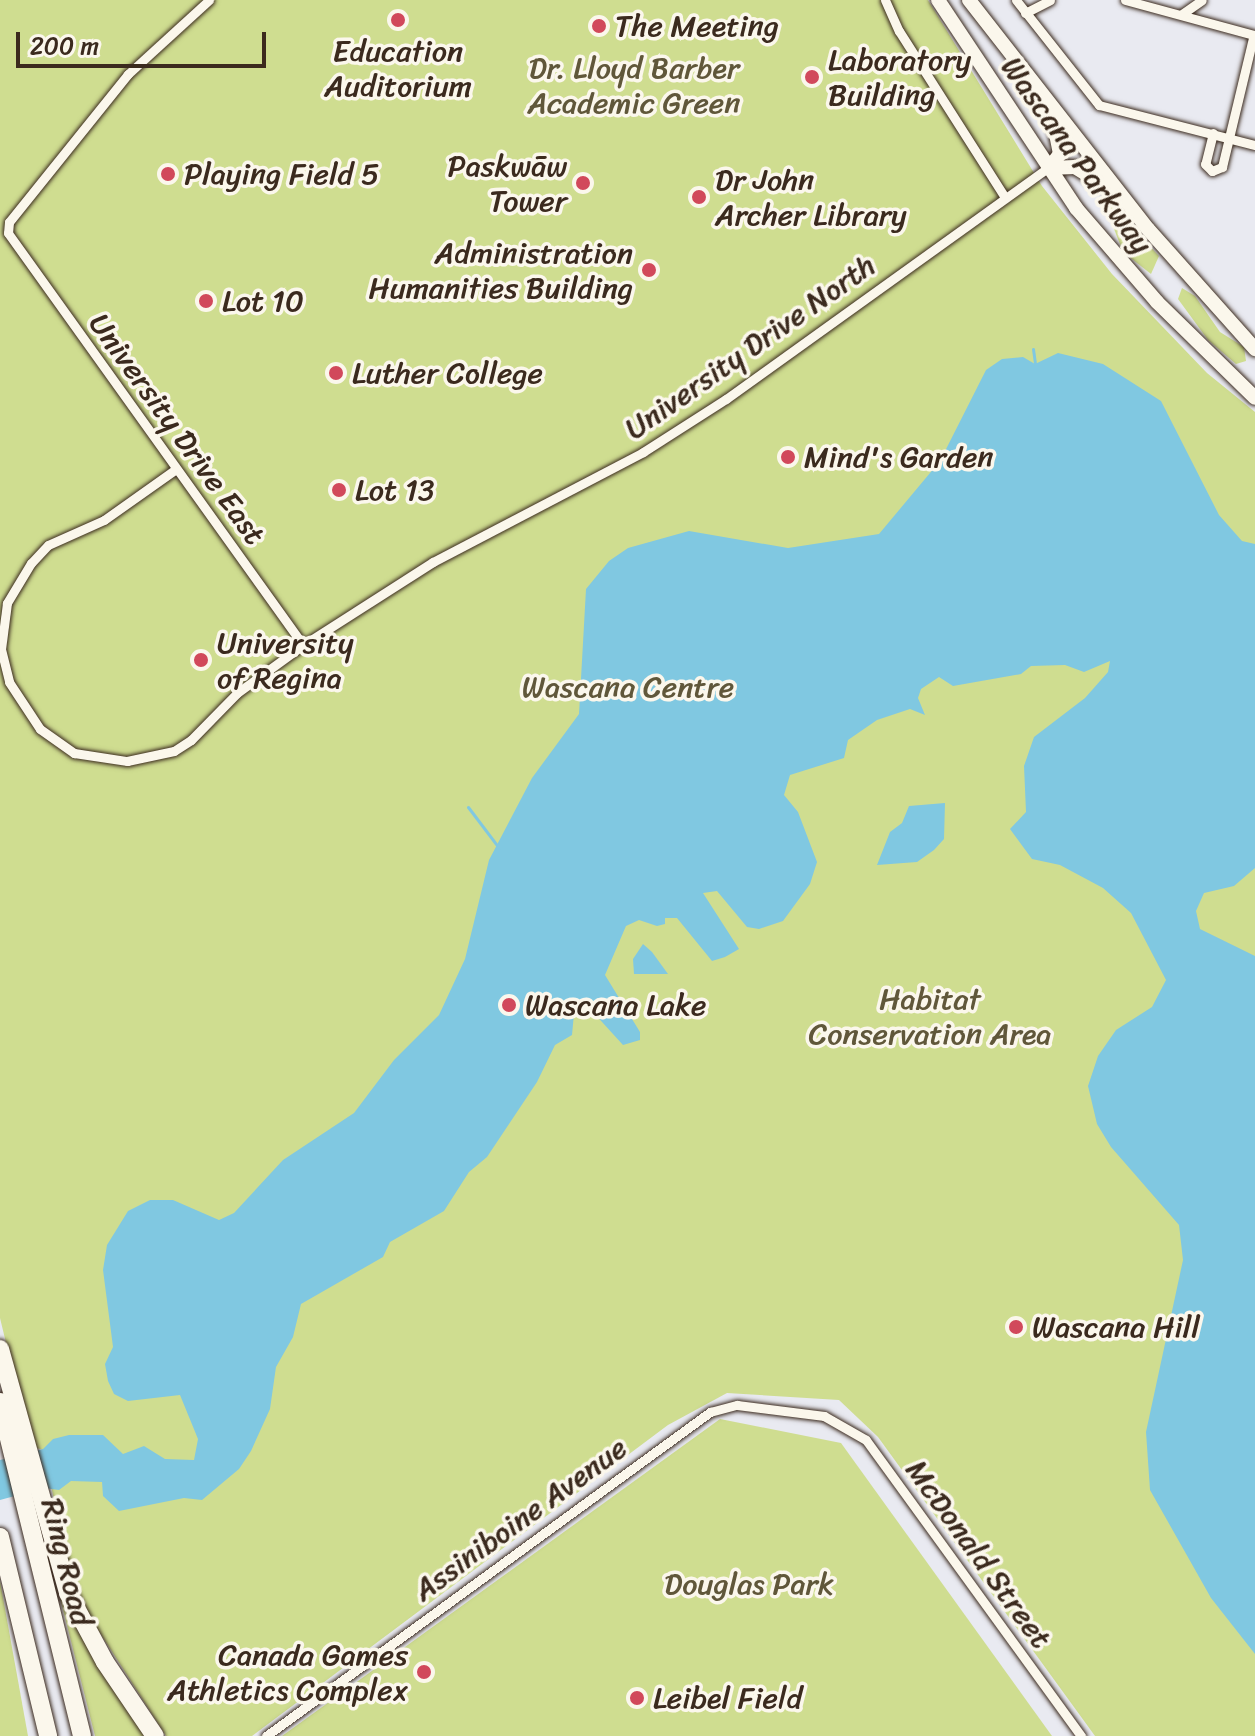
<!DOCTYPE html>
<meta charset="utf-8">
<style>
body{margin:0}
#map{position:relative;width:1255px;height:1736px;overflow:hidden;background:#e9eaf1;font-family:Sriracha,sans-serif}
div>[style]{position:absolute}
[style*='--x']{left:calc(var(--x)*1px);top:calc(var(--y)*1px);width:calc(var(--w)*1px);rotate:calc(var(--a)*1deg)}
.green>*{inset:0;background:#cfdd90}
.water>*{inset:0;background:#80c8e1}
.stream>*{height:3px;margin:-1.5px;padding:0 1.5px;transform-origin:1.5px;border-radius:1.5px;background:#80c8e1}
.roads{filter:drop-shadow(0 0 2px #3b2a1e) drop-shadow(0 0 2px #3b2a1e)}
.street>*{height:9px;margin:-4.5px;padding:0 4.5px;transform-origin:4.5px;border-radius:4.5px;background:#fbf7ec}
.secondary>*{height:14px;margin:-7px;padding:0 7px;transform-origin:7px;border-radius:7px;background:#fbf7ec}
.highway>*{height:18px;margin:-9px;padding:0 9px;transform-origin:9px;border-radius:9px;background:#fbf7ec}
.dots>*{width:22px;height:22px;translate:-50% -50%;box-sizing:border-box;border:4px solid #fbf7ec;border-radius:50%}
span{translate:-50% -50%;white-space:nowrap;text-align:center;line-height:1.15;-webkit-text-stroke:7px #fbf7ec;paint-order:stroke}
.poi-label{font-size:30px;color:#3b2a1e}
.left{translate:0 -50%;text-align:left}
.right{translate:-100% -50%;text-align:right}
.park-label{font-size:30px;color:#60573a}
.street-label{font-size:30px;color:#3b2a1e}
.scale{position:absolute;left:16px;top:32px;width:250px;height:36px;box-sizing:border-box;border:4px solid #3b2a1e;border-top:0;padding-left:10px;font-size:24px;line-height:28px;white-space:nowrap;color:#3b2a1e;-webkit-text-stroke:6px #fbf7ec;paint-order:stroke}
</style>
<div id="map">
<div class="green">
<div style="clip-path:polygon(0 0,928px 0,1042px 186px,1112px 274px,1207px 373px,1255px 412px,1255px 1736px,1095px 1736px,878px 1437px,839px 1400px,727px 1393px,668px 1425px,252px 1736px,166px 1736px,75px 1594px,43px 1450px,31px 1446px,0 1318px)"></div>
<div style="clip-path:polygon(1111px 205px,1159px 256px,1151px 274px,1123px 252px,1109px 216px)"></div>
<div style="clip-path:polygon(1182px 288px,1195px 296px,1220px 332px,1244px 347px,1246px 361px,1236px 364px,1208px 340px,1178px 299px)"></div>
<div style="clip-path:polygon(720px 1419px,841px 1443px,1052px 1736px,282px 1736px)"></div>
<div style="clip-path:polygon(0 1581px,28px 1736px,0 1736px)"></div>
<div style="clip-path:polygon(67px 1597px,149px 1736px,95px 1736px,60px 1598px)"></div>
</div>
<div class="water">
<div style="clip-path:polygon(1058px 353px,1103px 364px,1161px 401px,1219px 515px,1242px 541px,1255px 544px,1255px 868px,1234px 886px,1204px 893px,1196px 911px,1200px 929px,1255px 956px,1255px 1654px,1211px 1598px,1150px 1490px,1146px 1432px,1183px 1260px,1179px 1225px,1111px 1147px,1097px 1124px,1088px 1086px,1098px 1056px,1116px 1030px,1152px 1007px,1166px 980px,1131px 913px,1103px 888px,1060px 865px,1032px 859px,1010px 829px,1026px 812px,1024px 766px,1034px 737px,1085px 698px,1108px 672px,1110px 661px,1084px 672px,1065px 665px,1031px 666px,1021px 674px,953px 686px,939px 677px,921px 689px,918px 698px,925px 715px,910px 709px,877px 720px,848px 740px,844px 758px,790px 775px,784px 795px,798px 812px,817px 862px,810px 884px,783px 921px,759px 929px,747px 927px,717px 891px,703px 893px,739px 949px,725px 957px,712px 961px,677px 918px,665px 918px,665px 924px,657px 926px,639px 920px,626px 926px,605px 975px,640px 1032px,640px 1040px,623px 1045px,582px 1000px,575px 1003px,572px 1035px,555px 1045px,537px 1082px,487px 1157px,469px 1172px,444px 1211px,390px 1242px,383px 1257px,301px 1304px,293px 1337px,276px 1367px,270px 1409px,251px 1451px,239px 1469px,202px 1500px,184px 1498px,119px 1511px,103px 1496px,102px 1482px,71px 1481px,59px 1490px,44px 1488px,0 1500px,0 1460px,43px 1449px,53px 1439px,69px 1435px,103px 1435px,123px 1454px,144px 1446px,165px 1459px,194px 1460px,198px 1439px,180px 1395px,128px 1401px,114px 1394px,108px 1381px,105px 1364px,113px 1347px,103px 1270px,107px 1245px,128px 1211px,150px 1200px,173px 1200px,219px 1220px,234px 1213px,283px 1160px,354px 1113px,394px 1060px,439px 1015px,465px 959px,489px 860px,532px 778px,579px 714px,586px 589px,609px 561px,628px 548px,689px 531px,788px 548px,879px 534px,940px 461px,986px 370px,1002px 359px,1023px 357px,1035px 364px)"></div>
<div style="clip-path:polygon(945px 803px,944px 839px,934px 850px,917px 862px,877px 865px,890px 832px,902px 823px,909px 806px)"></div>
<div style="clip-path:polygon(643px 944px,652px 952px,668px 974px,634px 974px,633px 959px)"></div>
</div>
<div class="stream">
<div style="--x:1033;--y:349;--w:15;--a:82"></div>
<div style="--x:468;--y:807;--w:51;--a:52.9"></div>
</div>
<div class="roads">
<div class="street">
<div style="--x:209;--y:0;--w:110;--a:137.6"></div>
<div style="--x:128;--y:74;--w:190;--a:128.8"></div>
<div style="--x:9;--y:222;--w:11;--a:95"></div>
<div style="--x:8;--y:233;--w:507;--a:54.4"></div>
<div style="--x:885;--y:0;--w:34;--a:66"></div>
<div style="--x:899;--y:31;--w:196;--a:57.5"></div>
<div style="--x:1016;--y:0;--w:134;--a:51.7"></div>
<div style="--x:1099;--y:105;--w:161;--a:14.4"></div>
<div style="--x:1125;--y:0;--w:134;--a:15.2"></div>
<div style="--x:1025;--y:13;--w:28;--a:-27"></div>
<div style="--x:1182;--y:14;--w:24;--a:-35"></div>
<div style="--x:1213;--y:133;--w:32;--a:104"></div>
<div style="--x:1205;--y:164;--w:10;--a:45"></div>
<div style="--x:1212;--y:171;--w:11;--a:-22"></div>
<div style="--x:1222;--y:167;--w:133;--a:-76.5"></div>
<div style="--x:176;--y:469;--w:88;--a:144.7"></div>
<div style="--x:104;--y:520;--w:61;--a:155.9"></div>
<div style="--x:48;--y:545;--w:25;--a:133"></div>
<div style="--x:31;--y:563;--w:47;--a:121"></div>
<div style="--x:7;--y:603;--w:46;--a:97.4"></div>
<div style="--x:1;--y:649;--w:34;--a:76"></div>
<div style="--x:9;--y:682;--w:56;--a:56.6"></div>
<div style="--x:40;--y:729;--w:42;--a:35.2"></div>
<div style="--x:74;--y:753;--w:54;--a:8.6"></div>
<div style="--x:127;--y:761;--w:48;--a:-12"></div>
<div style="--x:174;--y:751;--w:20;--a:-33"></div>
<div style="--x:191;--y:740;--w:66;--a:-45.6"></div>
<div style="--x:237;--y:693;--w:82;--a:-36"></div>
<div style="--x:303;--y:645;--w:154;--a:-32.6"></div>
<div style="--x:433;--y:562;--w:237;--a:-27.6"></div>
<div style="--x:643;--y:452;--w:98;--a:-32.6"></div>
<div style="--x:726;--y:399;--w:396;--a:-35.7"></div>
<div style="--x:266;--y:1736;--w:550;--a:-36.12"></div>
<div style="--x:710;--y:1412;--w:28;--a:-15"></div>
<div style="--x:737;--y:1405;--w:88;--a:7.2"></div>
<div style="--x:824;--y:1416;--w:48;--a:29.7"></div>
<div style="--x:866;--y:1440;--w:366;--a:54"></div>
</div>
<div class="secondary">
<div style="--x:938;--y:0;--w:250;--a:56.4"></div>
<div style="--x:1076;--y:208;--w:124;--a:49.2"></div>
<div style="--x:1157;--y:302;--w:137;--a:44.4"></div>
<div style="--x:969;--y:0;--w:291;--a:52"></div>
<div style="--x:1148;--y:229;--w:161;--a:48.3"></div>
<div style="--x:1048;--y:168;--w:27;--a:-2"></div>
<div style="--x:1075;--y:167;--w:36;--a:32"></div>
<div style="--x:1049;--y:168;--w:18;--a:-52"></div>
<div style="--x:1060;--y:154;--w:41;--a:-101.3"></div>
</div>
<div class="highway">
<div style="--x:0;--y:1349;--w:253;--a:74.4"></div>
<div style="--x:68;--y:1593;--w:78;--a:61.8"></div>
<div style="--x:105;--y:1662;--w:89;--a:56"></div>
<div style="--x:0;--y:1402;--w:344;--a:76.2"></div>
<div style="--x:0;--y:1537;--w:205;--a:76.4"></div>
</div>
</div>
<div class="dots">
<div style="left:398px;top:20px;background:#d1495b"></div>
<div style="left:599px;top:26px;background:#d1495b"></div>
<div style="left:812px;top:77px;background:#d1495b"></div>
<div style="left:168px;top:174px;background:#d1495b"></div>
<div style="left:583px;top:183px;background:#d1495b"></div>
<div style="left:699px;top:197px;background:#d1495b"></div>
<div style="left:649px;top:270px;background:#d1495b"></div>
<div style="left:206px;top:301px;background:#d1495b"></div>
<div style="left:336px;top:373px;background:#d1495b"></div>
<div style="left:788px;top:457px;background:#d1495b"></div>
<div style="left:339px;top:490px;background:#d1495b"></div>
<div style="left:201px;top:660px;background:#d1495b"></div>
<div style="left:509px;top:1005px;background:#d1495b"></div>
<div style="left:1016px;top:1327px;background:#d1495b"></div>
<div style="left:424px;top:1672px;background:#d1495b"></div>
<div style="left:637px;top:1698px;background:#d1495b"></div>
</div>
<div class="poi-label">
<span class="left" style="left:615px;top:26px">The Meeting</span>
<span style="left:398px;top:68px">Education<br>Auditorium</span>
<span class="left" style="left:828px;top:77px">Laboratory<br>Building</span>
<span class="right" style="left:567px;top:183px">Paskwāw<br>Tower</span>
<span class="left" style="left:184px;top:174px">Playing Field 5</span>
<span class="left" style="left:715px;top:197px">Dr John<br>Archer Library</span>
<span class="right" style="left:633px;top:270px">Administration<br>Humanities Building</span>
<span class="left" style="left:222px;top:301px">Lot 10</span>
<span class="left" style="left:352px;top:373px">Luther College</span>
<span class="left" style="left:804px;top:457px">Mind's Garden</span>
<span class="left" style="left:355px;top:490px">Lot 13</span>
<span class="left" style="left:217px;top:660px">University<br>of Regina</span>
<span class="left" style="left:525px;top:1005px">Wascana Lake</span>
<span class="left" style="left:1032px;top:1327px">Wascana Hill</span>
<span class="right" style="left:408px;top:1672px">Canada Games<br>Athletics Complex</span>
<span class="left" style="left:653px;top:1698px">Leibel Field</span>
</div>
<div class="park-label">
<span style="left:634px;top:85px">Dr. Lloyd Barber<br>Academic Green</span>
<span style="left:628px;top:687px">Wascana Centre</span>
<span style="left:930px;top:1016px">Habitat<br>Conservation Area</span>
<span style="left:749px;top:1584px">Douglas Park</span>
</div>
<div class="street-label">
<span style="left:1077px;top:155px;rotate:54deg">Wascana Parkway</span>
<span style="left:750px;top:347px;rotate:-35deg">University Drive North</span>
<span style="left:177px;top:429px;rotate:54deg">University Drive East</span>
<span style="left:520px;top:1519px;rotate:-36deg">Assiniboine Avenue</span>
<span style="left:979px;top:1554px;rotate:54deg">McDonald Street</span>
<span style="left:67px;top:1562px;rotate:76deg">Ring Road</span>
</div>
<div class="scale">200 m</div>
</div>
